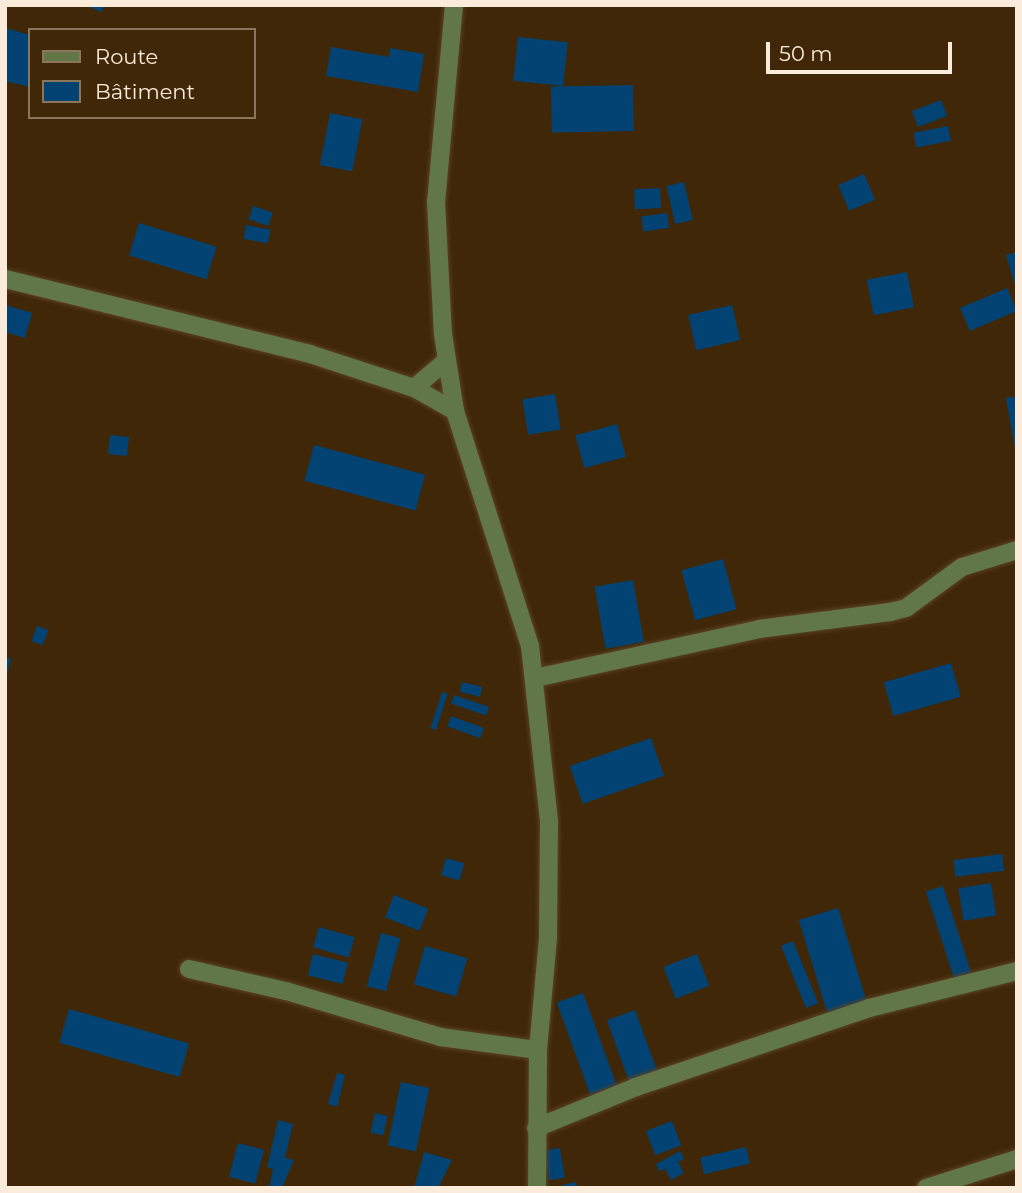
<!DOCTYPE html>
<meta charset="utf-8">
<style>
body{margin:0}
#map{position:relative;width:1022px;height:1193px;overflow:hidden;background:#402707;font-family:Montserrat,sans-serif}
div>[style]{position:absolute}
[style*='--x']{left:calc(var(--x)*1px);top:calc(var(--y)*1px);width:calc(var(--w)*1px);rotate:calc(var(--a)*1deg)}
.building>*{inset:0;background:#024373;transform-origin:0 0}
.roads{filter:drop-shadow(0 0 2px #5a4225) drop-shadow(0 0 2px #5a4225)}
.street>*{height:18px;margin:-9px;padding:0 9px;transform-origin:9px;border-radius:9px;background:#627747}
span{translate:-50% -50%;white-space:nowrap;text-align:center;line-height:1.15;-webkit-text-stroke:5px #402707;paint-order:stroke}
.frame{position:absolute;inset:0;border:7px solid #fbebda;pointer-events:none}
.legend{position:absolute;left:28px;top:28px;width:228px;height:91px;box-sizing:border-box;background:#402707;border:2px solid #8b755b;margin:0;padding:9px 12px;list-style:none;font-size:21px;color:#fbebda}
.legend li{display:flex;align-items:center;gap:14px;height:35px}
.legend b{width:35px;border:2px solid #8b755b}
.scale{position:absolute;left:766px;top:42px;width:186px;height:32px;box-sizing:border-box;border:4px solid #fbebda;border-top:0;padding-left:9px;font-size:21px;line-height:24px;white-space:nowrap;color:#fbebda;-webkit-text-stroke:5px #402707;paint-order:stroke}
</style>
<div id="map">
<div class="building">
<div style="clip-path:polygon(83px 5px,104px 5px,102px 12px)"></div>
<div style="clip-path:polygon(5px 28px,30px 35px,30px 87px,5px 81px)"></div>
<div style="left:518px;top:37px;width:50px;height:44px;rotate:6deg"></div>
<div style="clip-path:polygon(331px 47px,389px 57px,390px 48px,424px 54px,418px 92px,326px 76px)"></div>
<div style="left:633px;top:85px;width:46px;height:82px;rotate:89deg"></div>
<div style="left:941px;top:100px;width:17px;height:31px;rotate:69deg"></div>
<div style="left:330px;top:113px;width:33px;height:53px;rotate:11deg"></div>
<div style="left:948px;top:126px;width:15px;height:35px;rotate:79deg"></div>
<div style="left:864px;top:174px;width:28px;height:28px;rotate:67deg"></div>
<div style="left:684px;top:182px;width:39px;height:18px;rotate:77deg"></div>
<div style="left:660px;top:188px;width:20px;height:26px;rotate:87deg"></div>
<div style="left:253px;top:206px;width:21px;height:14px;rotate:19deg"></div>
<div style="left:667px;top:213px;width:15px;height:26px;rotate:82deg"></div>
<div style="left:139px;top:223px;width:81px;height:34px;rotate:17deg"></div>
<div style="left:246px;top:225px;width:25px;height:14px;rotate:11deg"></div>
<div style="clip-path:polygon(1017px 252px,1017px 289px,1016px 289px,1006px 255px)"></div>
<div style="left:907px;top:272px;width:36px;height:41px;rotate:79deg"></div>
<div style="left:1007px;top:288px;width:25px;height:51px;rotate:67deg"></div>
<div style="clip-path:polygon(5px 305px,32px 313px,25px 338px,5px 332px)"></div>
<div style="left:732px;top:305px;width:36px;height:45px;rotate:77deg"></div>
<div style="left:555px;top:394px;width:36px;height:33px;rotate:81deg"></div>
<div style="clip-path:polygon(1017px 396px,1017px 450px,1015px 450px,1006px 398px)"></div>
<div style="left:617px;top:424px;width:34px;height:43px;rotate:75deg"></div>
<div style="left:110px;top:435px;width:19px;height:19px;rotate:6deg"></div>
<div style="left:314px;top:445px;width:115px;height:37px;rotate:15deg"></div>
<div style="left:723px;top:559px;width:52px;height:43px;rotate:75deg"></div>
<div style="left:633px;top:580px;width:63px;height:39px;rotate:80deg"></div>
<div style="left:37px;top:626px;width:12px;height:16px;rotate:20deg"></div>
<div style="clip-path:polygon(5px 657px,11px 659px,6px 677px,5px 677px)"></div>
<div style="left:951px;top:663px;width:35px;height:70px;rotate:74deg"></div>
<div style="left:462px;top:682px;width:21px;height:10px;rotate:14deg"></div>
<div style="left:442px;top:692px;width:6px;height:38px;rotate:18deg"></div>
<div style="left:454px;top:695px;width:37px;height:9px;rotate:19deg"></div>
<div style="left:451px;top:716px;width:35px;height:11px;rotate:20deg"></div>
<div style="left:651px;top:738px;width:40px;height:86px;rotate:71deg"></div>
<div style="left:1002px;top:854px;width:17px;height:49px;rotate:83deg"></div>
<div style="left:446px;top:858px;width:19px;height:18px;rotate:16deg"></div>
<div style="left:991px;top:883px;width:33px;height:33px;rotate:81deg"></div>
<div style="left:943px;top:886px;width:97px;height:18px;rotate:72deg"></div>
<div style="left:394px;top:895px;width:37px;height:24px;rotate:22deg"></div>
<div style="left:838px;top:908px;width:105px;height:41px;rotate:73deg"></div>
<div style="left:319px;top:927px;width:37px;height:21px;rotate:16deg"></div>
<div style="left:381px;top:933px;width:20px;height:55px;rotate:15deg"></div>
<div style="left:793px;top:941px;width:67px;height:13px;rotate:68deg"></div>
<div style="left:425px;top:946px;width:44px;height:40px;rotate:16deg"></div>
<div style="left:313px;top:954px;width:36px;height:22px;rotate:14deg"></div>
<div style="left:697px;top:954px;width:34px;height:36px;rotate:69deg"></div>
<div style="left:583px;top:993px;width:98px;height:28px;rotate:70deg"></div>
<div style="left:69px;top:1009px;width:125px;height:35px;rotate:16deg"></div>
<div style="left:635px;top:1010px;width:66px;height:30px;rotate:70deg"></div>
<div style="clip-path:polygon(337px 1073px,345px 1075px,337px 1107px,328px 1104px)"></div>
<div style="left:401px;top:1082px;width:29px;height:65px;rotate:12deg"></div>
<div style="left:375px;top:1113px;width:13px;height:20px;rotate:13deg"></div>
<div style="clip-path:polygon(278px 1120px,293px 1124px,285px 1158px,294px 1160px,282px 1188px,269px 1188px,273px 1169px,267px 1167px)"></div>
<div style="left:672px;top:1121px;width:26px;height:28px;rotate:69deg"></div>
<div style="left:238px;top:1143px;width:27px;height:35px;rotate:15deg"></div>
<div style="left:746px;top:1147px;width:17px;height:47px;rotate:77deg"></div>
<div style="left:560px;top:1148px;width:30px;height:16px;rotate:81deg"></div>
<div style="clip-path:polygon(680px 1151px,684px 1159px,678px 1162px,684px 1173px,671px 1180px,665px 1169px,659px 1171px,656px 1164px)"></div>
<div style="clip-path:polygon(424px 1152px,452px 1160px,438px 1188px,414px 1188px)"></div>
<div style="clip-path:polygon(576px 1182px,577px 1188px,563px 1188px,562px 1185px)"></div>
</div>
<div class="roads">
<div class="street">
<div style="--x:454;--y:5;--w:198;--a:95.2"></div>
<div style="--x:436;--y:202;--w:132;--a:87"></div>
<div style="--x:443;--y:334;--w:78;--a:81.1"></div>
<div style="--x:455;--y:411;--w:247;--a:72.3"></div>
<div style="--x:530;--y:646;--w:177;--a:83.8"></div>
<div style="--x:549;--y:822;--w:116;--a:90.5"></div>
<div style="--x:548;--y:938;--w:112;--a:95.1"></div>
<div style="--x:538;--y:1050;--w:138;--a:90.4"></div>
<div style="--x:5;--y:279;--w:314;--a:13.8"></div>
<div style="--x:310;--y:354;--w:109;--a:18.1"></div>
<div style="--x:414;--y:388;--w:47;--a:29.3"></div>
<div style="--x:414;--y:388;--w:42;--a:-40.2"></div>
<div style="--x:535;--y:678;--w:229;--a:-12.3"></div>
<div style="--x:759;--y:629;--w:132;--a:-7.4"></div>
<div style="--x:890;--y:612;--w:16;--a:-14"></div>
<div style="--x:906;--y:608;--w:69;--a:-36.2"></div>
<div style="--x:962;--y:567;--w:58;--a:-17.2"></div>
<div style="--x:189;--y:969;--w:99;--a:12.8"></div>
<div style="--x:286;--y:991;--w:161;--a:16.6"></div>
<div style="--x:440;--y:1037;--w:99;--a:7.6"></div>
<div style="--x:536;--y:1128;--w:108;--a:-22.3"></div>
<div style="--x:636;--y:1087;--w:246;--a:-18.7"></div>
<div style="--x:869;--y:1008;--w:153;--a:-14"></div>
<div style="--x:926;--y:1188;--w:96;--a:-17.7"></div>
</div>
</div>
<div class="frame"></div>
<ul class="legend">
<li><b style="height:9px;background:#627747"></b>Route</li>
<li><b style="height:19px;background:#024373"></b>Bâtiment</li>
</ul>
<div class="scale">50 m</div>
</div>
